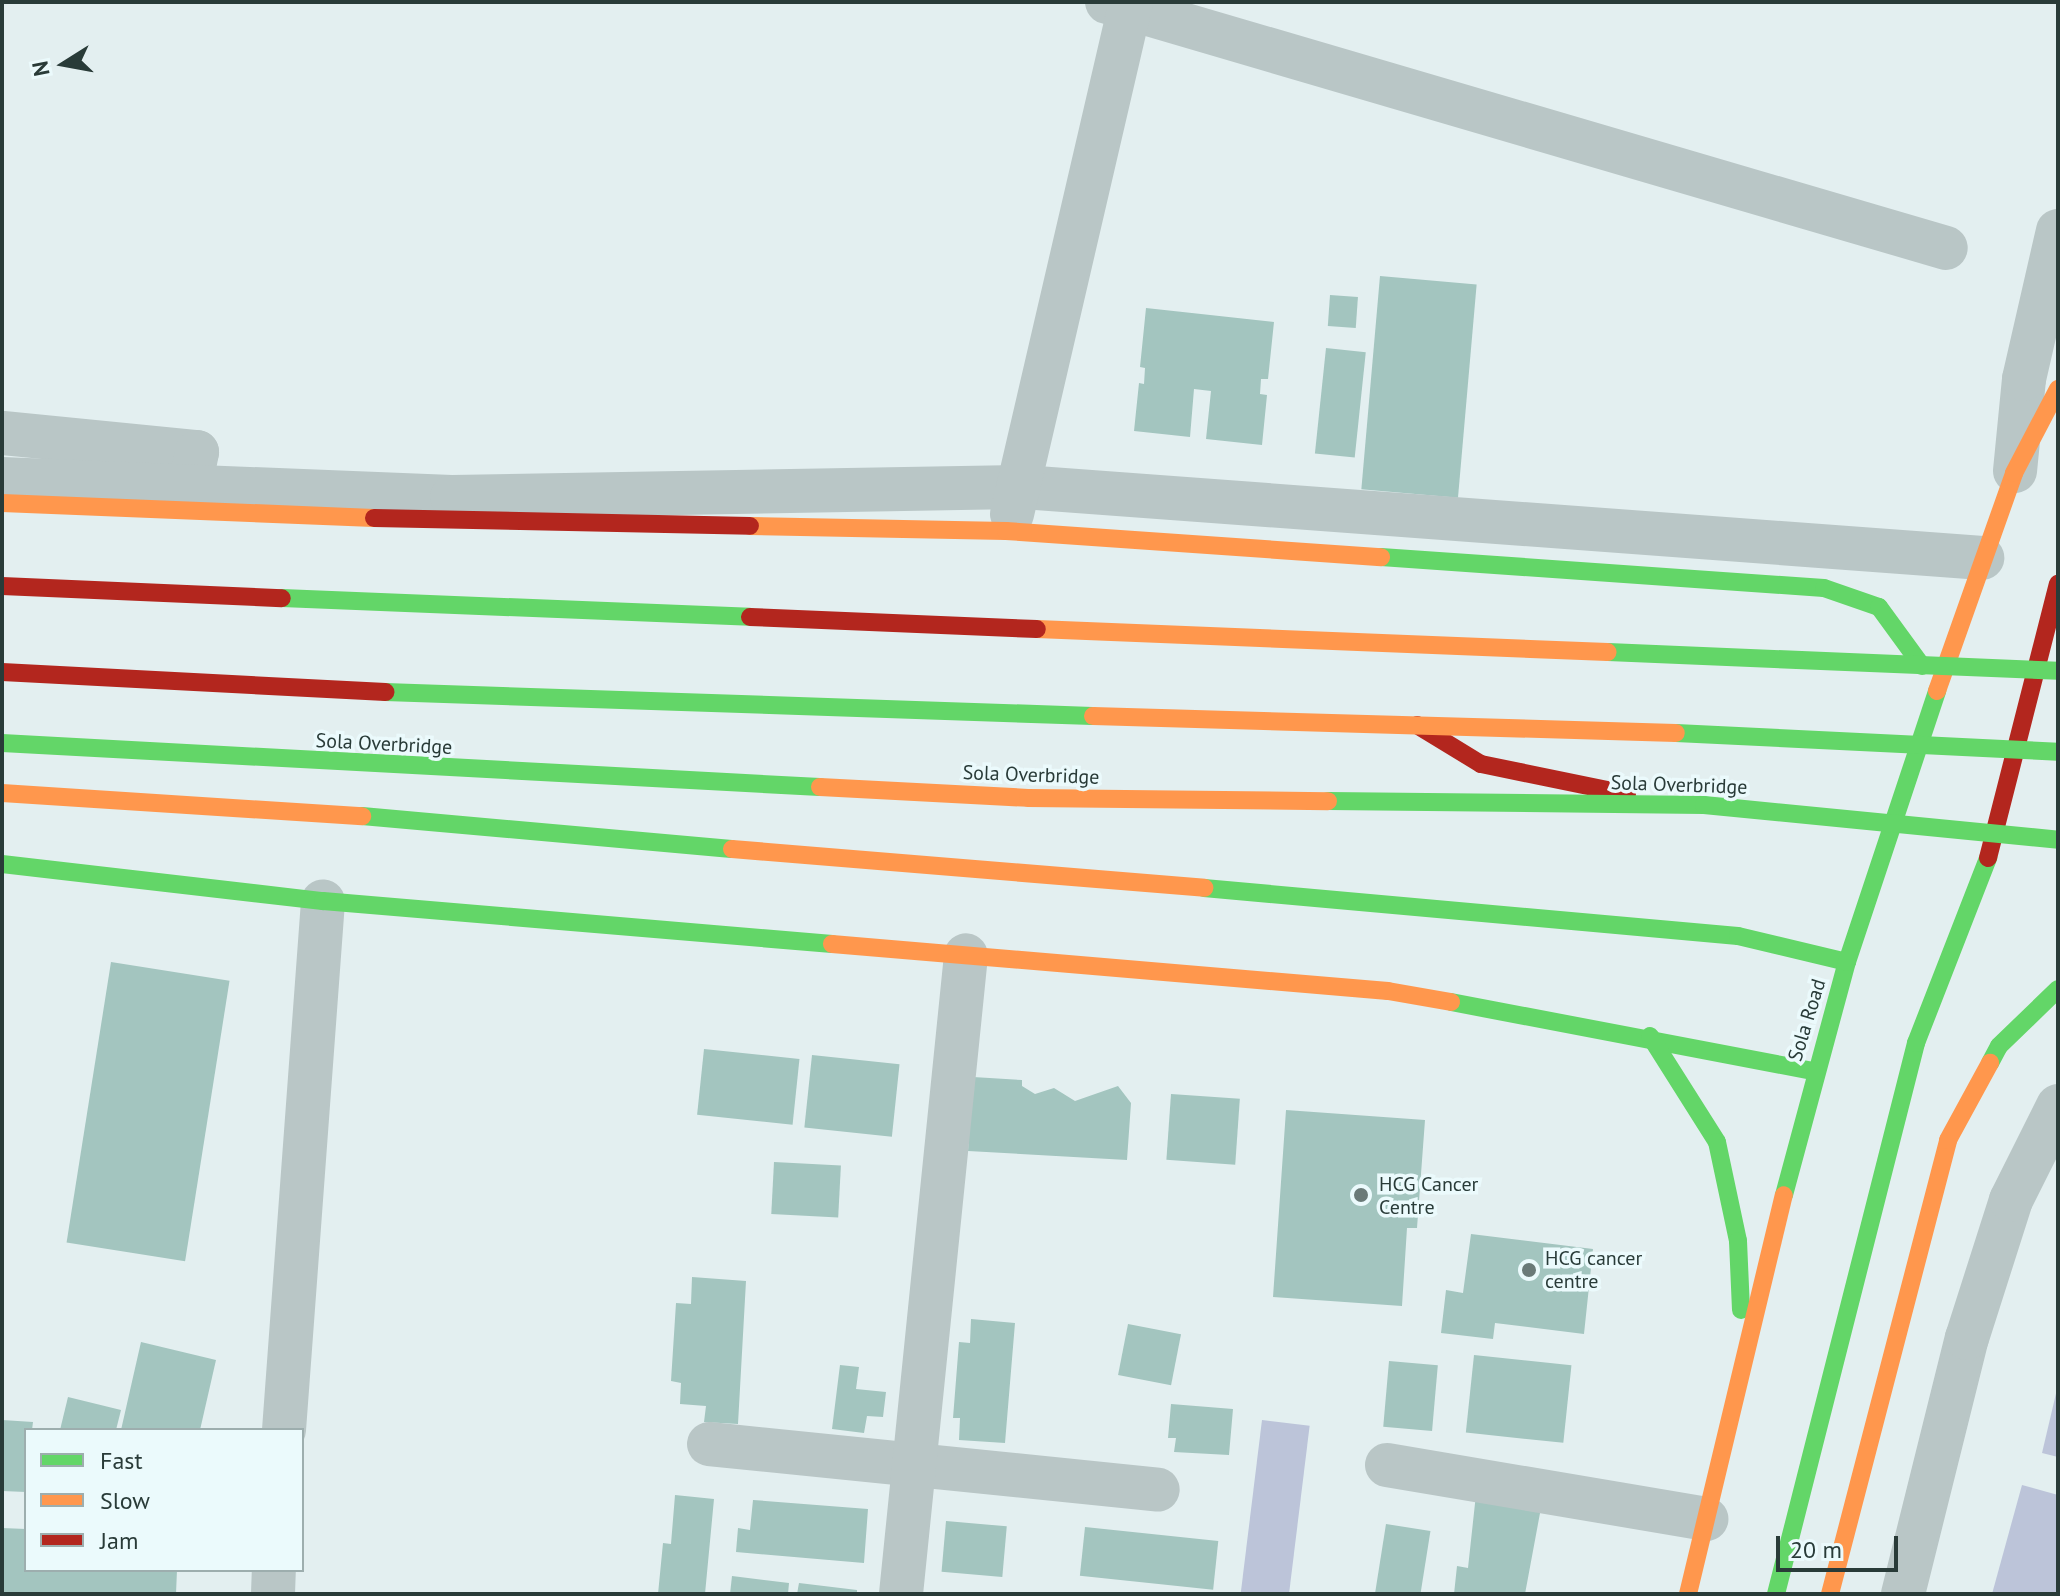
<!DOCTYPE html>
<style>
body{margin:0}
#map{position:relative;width:2060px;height:1596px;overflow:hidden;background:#e3eff0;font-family:"PT Sans",sans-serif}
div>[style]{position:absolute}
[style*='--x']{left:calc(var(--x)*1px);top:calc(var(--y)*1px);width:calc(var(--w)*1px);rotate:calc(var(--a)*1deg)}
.green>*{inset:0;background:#bcc4d9;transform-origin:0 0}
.building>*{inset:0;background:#a3c5bf;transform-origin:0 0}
.street>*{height:44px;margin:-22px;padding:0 22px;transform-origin:22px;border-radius:22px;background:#b9c6c6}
.fast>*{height:18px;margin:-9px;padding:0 9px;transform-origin:9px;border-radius:9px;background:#63d668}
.slow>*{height:18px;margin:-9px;padding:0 9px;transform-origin:9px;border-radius:9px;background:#ff974d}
.jam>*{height:18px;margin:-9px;padding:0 9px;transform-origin:9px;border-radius:9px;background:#b3261e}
.fast-bridge>*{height:18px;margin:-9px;padding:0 9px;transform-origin:9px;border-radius:9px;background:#63d668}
.slow-bridge>*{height:18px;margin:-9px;padding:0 9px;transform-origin:9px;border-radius:9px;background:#ff974d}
.jam-bridge>*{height:18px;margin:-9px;padding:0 9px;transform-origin:9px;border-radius:9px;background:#b3261e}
.dots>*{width:22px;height:22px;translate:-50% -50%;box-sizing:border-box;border:4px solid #ebfafc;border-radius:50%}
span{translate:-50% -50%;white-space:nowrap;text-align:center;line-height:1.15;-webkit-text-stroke:7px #ebfafc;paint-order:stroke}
.street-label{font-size:20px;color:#293b38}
.poi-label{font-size:20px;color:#293b38}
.left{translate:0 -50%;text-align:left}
.frame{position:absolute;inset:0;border:4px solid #293b38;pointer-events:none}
.legend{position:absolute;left:24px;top:1428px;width:280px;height:144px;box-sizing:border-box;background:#ebfafc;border:2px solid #9daeae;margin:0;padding:10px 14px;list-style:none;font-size:24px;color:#293b38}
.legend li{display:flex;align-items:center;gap:16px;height:40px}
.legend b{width:40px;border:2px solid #9daeae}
.north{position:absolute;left:24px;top:24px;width:80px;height:80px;-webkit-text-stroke:6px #ebfafc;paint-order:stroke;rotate:259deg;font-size:22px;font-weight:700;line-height:32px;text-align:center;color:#293b38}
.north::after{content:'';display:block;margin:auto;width:28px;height:36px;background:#293b38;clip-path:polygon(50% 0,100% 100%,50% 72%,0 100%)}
.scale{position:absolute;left:1776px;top:1536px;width:122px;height:36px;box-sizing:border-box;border:4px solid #293b38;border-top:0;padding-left:10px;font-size:24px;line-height:28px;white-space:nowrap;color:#293b38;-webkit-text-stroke:6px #ebfafc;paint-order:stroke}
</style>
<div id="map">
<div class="green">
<div style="clip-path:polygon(2058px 1385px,2058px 1457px,2042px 1453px)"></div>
<div style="left:1262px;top:1420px;width:48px;height:175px;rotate:7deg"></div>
<div style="clip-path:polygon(2022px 1485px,2058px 1495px,2058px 1594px,1992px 1594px)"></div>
</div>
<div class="building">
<div style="left:1380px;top:276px;width:97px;height:214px;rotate:5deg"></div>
<div style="left:1330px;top:295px;width:28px;height:31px;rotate:4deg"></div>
<div style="clip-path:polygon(1146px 308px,1274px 322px,1268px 379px,1261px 379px,1260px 394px,1267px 395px,1262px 445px,1206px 439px,1211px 391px,1194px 389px,1190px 437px,1134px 431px,1139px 383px,1144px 384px,1145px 368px,1140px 367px)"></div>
<div style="left:1326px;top:348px;width:40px;height:106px;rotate:6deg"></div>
<div style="left:111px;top:962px;width:120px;height:284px;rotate:9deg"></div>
<div style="left:704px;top:1049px;width:96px;height:66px;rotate:6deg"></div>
<div style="left:812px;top:1055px;width:88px;height:73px;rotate:6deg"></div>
<div style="clip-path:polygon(973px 1077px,1022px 1080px,1022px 1086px,1035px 1094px,1054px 1088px,1075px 1101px,1118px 1086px,1131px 1103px,1127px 1160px,968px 1151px)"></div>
<div style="left:1171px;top:1094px;width:69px;height:66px;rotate:4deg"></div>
<div style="clip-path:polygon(1286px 1110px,1425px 1120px,1417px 1228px,1407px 1228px,1402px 1306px,1273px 1297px)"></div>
<div style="left:774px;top:1162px;width:67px;height:52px;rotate:3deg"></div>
<div style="clip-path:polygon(1471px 1234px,1593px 1249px,1584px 1334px,1495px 1323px,1493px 1339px,1441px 1333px,1446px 1290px,1463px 1293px)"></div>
<div style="clip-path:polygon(692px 1277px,746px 1281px,738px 1424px,704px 1422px,706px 1406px,680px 1404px,681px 1383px,671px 1381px,676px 1303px,691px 1304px)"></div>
<div style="clip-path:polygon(971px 1319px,1015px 1323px,1005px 1443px,959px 1440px,960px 1418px,953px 1418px,959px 1342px,970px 1343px)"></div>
<div style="left:1128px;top:1324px;width:54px;height:52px;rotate:11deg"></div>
<div style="clip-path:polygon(141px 1342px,216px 1360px,200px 1430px,121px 1430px)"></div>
<div style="left:1474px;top:1355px;width:98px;height:78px;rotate:6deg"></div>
<div style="left:1389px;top:1361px;width:49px;height:66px;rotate:5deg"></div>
<div style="clip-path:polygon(840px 1365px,859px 1367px,856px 1389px,886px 1392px,883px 1417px,867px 1416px,864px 1433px,832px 1429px)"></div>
<div style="clip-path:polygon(68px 1397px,121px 1410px,116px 1430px,60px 1430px)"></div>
<div style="clip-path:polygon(1171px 1404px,1233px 1409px,1229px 1455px,1174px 1452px,1176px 1438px,1168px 1438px)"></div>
<div style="clip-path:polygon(2px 1420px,33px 1422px,32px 1430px,26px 1430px,26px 1492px,2px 1491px)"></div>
<div style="clip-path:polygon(1477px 1485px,1543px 1497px,1525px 1594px,1454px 1594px,1457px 1566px,1468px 1568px)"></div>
<div style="clip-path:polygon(675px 1495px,714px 1499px,705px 1594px,658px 1594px,663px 1543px,671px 1544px)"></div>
<div style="clip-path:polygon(753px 1500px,868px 1509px,864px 1563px,736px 1552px,738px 1528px,750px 1530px)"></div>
<div style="left:946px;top:1521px;width:61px;height:51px;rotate:5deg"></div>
<div style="left:1386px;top:1524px;width:45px;height:71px;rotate:9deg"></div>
<div style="left:1085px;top:1527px;width:134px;height:49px;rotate:6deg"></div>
<div style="clip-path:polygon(2px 1528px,26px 1529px,26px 1570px,177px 1570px,176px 1594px,2px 1594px)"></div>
<div style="clip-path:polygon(732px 1576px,789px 1583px,788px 1594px,730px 1594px)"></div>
<div style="clip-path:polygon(799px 1583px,857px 1590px,857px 1594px,797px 1594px)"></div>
</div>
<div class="street">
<div style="--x:1107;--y:2;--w:874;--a:16.34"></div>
<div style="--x:3;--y:433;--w:195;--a:5.6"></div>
<div style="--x:197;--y:452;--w:37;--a:101"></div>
<div style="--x:2015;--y:471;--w:92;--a:-84.4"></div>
<div style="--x:2024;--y:379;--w:152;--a:-77.1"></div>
<div style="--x:2;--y:479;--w:450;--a:2.3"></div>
<div style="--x:452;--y:497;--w:571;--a:-1"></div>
<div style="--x:1023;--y:487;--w:962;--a:4.23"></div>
<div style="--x:1012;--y:514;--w:526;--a:-76.92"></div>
<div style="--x:284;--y:1430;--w:530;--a:-85.78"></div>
<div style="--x:709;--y:1444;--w:451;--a:5.8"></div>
<div style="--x:1387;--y:1465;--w:324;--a:9.6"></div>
<div style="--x:273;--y:1594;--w:24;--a:-88"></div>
<div style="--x:901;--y:1594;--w:642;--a:-84.19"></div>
<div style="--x:1903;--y:1594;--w:264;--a:-76"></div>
<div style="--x:1967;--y:1338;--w:145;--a:-72.3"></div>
<div style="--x:2011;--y:1200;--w:105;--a:-63.4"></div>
</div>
<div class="fast">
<div style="--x:1381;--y:557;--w:444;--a:4"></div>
<div style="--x:1824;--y:588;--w:58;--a:19.1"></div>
<div style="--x:1879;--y:607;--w:73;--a:53.9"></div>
<div style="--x:362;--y:816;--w:371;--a:5.1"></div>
<div style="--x:2;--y:864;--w:323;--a:6.6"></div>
<div style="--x:323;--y:901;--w:511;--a:4.83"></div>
<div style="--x:1204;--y:888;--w:536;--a:5.14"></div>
<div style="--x:1738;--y:936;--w:112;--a:13.4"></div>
<div style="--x:1451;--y:1002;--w:369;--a:10.8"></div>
<div style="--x:1650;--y:1036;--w:125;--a:57.7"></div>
<div style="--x:1717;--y:1142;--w:101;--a:78"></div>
<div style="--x:1738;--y:1241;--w:69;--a:87.5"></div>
<div style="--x:1990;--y:1063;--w:19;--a:-62"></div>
<div style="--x:1999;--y:1046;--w:82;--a:-44"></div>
<div style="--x:1784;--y:1195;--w:241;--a:-74.9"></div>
<div style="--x:1847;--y:962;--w:286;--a:-71.6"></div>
<div style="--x:1776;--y:1594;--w:569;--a:-75.74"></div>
<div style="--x:1916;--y:1043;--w:199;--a:-68.7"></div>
</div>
<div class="slow">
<div style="--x:2;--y:503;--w:372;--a:2.3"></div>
<div style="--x:750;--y:526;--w:256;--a:1.1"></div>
<div style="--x:1006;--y:531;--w:376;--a:4"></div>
<div style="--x:1937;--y:691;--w:231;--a:-70.5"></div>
<div style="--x:2014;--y:473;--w:95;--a:-62.4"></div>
<div style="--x:2;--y:793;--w:361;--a:3.7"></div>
<div style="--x:732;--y:849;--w:474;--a:4.7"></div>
<div style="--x:832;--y:944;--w:558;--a:4.83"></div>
<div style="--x:1388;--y:991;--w:64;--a:9.9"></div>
<div style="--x:1688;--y:1594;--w:410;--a:-76.5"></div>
<div style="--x:1830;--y:1594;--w:469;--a:-75.4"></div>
<div style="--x:1948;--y:1140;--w:88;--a:-61.4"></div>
</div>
<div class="jam">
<div style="--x:374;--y:518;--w:376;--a:1.2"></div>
<div style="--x:1417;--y:725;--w:75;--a:31.4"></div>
<div style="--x:1481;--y:764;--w:149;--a:11.6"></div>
<div style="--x:1988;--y:858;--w:283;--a:-75.7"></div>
</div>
<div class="fast-bridge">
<div style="--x:282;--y:598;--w:468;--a:2.3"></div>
<div style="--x:1608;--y:652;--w:450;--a:2.4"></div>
<div style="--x:385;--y:692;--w:708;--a:1.94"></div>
<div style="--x:1676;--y:733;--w:382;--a:2.8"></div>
<div style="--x:2;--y:743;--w:819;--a:3.08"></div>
<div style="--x:1328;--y:801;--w:376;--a:0.6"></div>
<div style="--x:1704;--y:805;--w:356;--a:5.6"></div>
</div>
<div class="slow-bridge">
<div style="--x:1037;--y:629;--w:571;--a:2.31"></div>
<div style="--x:1093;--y:716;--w:583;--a:1.67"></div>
<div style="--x:820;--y:787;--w:208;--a:3"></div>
<div style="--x:1028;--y:798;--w:300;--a:0.6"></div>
</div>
<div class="jam-bridge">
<div style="--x:2;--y:586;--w:280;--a:2.5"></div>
<div style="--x:750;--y:617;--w:287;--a:2.4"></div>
<div style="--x:2;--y:672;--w:384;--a:3"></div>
</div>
<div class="dots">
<div style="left:1361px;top:1195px;background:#6a7a78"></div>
<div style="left:1529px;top:1270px;background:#6a7a78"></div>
</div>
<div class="street-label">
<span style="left:384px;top:744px;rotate:3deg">Sola Overbridge</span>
<span style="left:1031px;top:775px;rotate:2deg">Sola Overbridge</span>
<span style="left:1679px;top:785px;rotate:2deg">Sola Overbridge</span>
<span style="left:1807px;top:1020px;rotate:-73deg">Sola Road</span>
</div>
<div class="poi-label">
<span class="left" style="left:1379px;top:1196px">HCG Cancer<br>Centre</span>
<span class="left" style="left:1545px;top:1270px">HCG cancer<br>centre</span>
</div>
<div class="frame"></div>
<ul class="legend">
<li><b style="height:10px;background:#63d668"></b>Fast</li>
<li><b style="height:10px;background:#ff974d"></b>Slow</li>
<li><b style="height:10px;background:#b3261e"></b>Jam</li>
</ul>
<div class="north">N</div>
<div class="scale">20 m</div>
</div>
